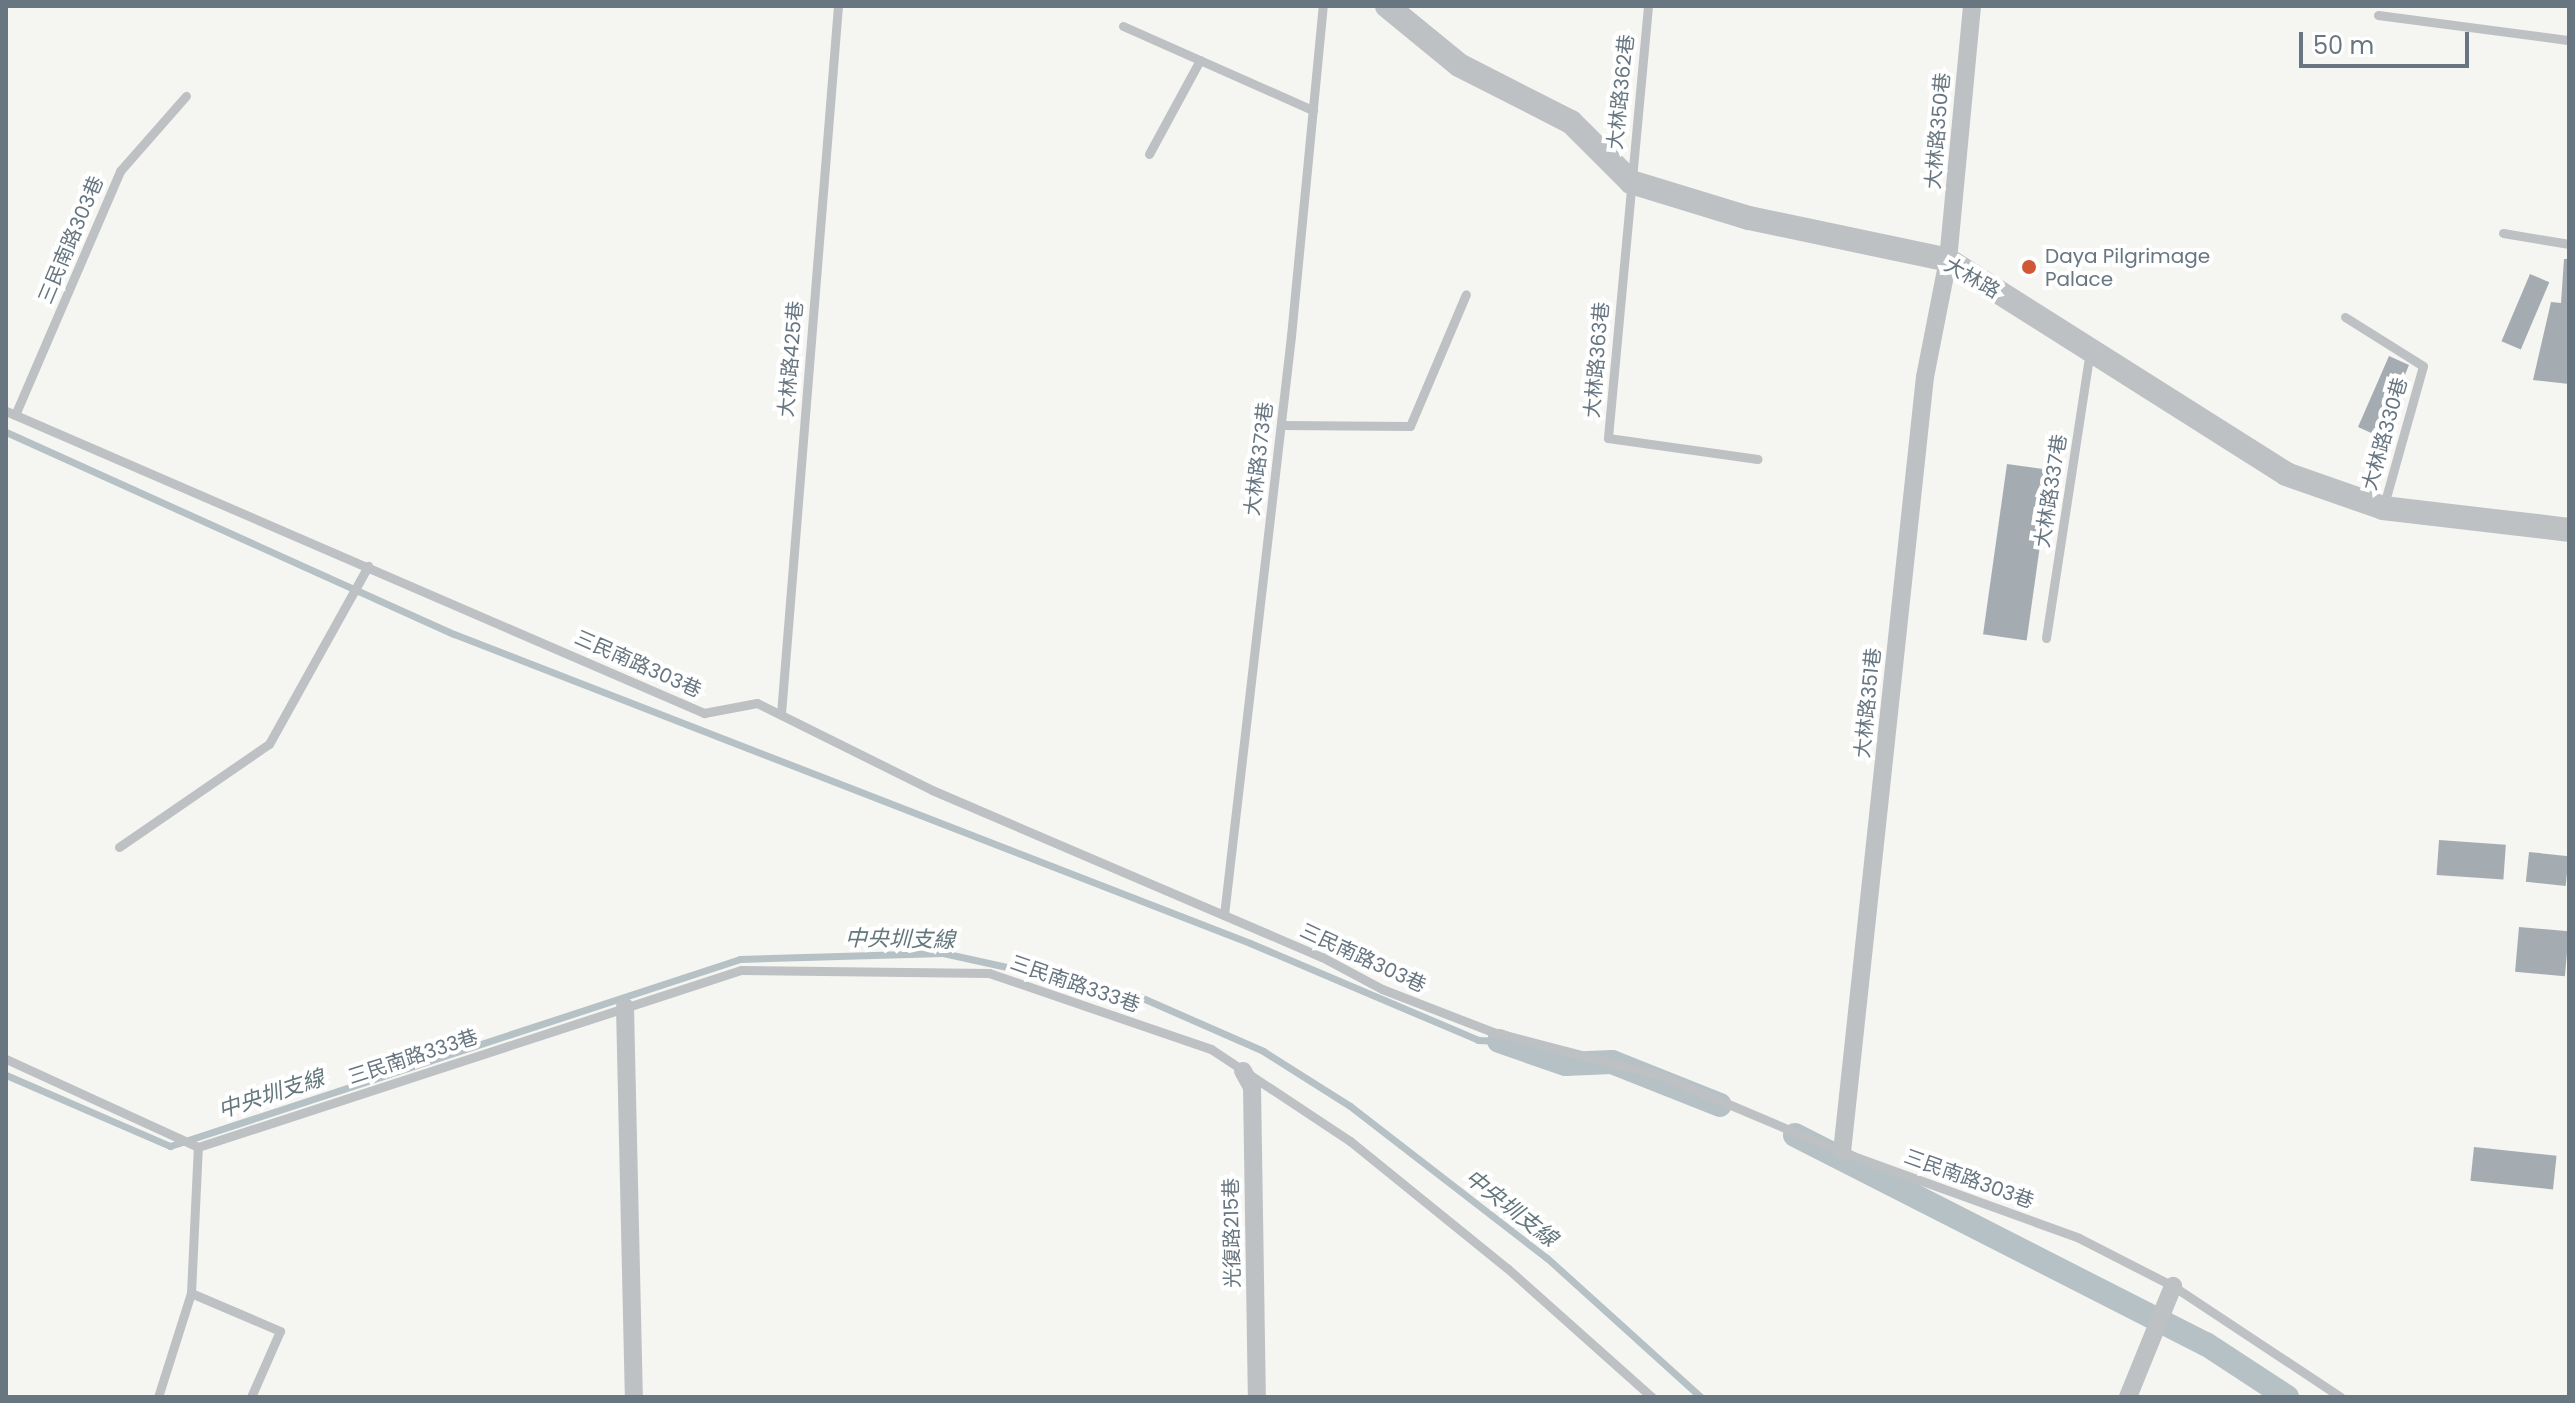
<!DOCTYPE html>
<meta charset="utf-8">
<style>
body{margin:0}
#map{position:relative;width:2575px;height:1403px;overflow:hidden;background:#f5f5f2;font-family:Poppins,"Noto Sans TC",sans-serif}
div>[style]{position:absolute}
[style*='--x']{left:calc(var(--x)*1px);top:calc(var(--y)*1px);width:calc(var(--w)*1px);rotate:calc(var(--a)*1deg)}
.stream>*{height:7px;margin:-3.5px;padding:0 3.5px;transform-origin:3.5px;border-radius:3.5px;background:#b6c1c5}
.canal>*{height:24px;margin:-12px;padding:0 12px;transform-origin:12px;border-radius:12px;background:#b6c1c5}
.building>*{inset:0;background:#a5acb1;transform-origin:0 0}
.service>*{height:9px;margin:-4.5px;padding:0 4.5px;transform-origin:4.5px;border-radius:4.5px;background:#bdc1c4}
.minor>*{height:18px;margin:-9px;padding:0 9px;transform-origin:9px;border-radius:9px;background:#bdc1c4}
.tertiary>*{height:24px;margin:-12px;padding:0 12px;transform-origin:12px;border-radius:12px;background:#bdc1c4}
.dots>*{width:22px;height:22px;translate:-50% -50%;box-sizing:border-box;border:4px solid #fff;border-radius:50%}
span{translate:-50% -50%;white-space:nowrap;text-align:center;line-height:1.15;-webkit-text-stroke:8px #fff;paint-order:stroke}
.street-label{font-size:20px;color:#677681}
.poi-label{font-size:20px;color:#677681}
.left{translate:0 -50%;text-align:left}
.water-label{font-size:22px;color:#63777d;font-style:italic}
.frame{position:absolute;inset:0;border:8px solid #677681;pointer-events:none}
.scale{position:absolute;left:2299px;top:32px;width:170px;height:36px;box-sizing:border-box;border:4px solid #677681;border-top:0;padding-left:10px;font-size:24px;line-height:28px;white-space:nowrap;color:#677681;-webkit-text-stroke:6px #fff;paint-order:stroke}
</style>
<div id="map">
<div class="stream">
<div style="--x:6;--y:432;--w:491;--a:24.3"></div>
<div style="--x:454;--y:634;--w:854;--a:21.22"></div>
<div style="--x:1250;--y:943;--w:248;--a:23"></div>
<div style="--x:1478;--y:1040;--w:21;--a:3"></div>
<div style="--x:6;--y:1075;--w:179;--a:23.4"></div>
<div style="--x:170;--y:1146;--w:600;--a:-18.16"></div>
<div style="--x:740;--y:959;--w:203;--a:-1.7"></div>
<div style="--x:943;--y:953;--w:200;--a:12.4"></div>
<div style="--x:1138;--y:996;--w:137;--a:23.7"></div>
<div style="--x:1263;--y:1051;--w:103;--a:32.3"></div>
<div style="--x:1350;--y:1106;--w:249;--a:37.7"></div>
<div style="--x:1547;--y:1258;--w:207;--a:42.1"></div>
</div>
<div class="canal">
<div style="--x:1499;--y:1041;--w:70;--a:19.2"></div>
<div style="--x:1565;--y:1064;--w:47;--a:-2.4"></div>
<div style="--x:1612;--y:1062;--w:116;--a:21.7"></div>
<div style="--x:1795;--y:1135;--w:461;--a:27"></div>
<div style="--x:2206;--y:1344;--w:97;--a:33.2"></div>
</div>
<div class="building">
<div style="clip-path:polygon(2564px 259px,2569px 259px,2569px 384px,2533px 380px,2551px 302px,2561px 303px)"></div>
<div style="left:2530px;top:274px;width:21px;height:73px;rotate:23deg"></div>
<div style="clip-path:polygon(2389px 356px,2409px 365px,2404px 377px,2410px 380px,2389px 441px,2358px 427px)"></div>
<div style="left:2007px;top:464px;width:44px;height:172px;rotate:8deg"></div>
<div style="left:2439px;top:840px;width:67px;height:35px;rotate:4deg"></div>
<div style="left:2529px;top:852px;width:40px;height:30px;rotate:6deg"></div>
<div style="left:2519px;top:927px;width:50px;height:45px;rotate:5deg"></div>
<div style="left:2474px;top:1147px;width:83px;height:34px;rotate:6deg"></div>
</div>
<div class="service">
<div style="--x:1648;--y:6;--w:434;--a:95.3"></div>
<div style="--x:1608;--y:438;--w:151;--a:8"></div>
<div style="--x:2378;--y:15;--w:193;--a:7.5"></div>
<div style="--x:1123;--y:26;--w:208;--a:23.9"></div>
<div style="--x:1149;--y:154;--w:107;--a:-61.5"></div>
<div style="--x:2503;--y:233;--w:67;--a:9.5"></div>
<div style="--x:2345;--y:317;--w:92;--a:32.1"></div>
<div style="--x:2423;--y:366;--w:144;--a:105.7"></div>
<div style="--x:6;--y:411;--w:761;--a:23.4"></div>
<div style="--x:704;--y:713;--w:54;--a:-10.7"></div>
<div style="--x:757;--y:703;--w:195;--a:26.4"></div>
<div style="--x:932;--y:790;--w:424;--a:23.2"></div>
<div style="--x:1322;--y:957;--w:68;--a:28.1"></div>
<div style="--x:1382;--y:989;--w:119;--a:21.2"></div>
<div style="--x:1493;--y:1032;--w:175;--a:14.6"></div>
<div style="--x:1662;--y:1076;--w:195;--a:22.9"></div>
<div style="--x:1842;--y:1152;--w:252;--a:19.9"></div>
<div style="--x:2079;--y:1238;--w:106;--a:27.1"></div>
<div style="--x:2173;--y:1286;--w:201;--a:33.5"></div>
<div style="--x:15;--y:415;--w:266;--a:-66.7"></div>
<div style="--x:120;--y:171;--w:100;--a:-48.7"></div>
<div style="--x:1281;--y:425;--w:129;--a:0.4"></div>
<div style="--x:1410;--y:426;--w:143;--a:-67"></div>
<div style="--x:2046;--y:638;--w:289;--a:-81.3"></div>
<div style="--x:781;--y:714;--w:710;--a:-85.4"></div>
<div style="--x:119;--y:847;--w:182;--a:-34.5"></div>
<div style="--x:269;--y:744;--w:204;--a:-60.9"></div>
<div style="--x:1224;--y:915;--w:583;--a:-83.4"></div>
<div style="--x:1291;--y:336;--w:332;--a:-84.5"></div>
<div style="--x:6;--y:1059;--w:211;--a:24.6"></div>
<div style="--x:198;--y:1147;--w:571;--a:-18.05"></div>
<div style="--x:741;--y:970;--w:248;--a:0.7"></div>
<div style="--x:989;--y:973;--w:235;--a:18.9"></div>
<div style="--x:1211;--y:1049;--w:167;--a:33.5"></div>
<div style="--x:1350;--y:1141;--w:202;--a:39"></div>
<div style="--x:1507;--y:1268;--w:194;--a:41.7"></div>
<div style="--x:191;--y:1293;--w:97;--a:23.1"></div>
<div style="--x:280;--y:1331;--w:72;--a:113.7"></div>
<div style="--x:158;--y:1397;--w:109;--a:-72.4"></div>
<div style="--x:191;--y:1293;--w:146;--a:-87.3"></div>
</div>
<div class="minor">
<div style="--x:625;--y:1007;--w:390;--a:88.7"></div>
<div style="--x:1243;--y:1071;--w:18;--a:61"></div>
<div style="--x:1252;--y:1087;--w:310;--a:89.1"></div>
<div style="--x:1842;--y:1152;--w:779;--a:-83.89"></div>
<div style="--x:1925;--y:377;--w:119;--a:-78.9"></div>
<div style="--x:1948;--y:260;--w:255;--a:-84.6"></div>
<div style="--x:2128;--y:1397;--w:120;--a:-67.9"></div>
</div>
<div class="tertiary">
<div style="--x:1387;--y:6;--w:93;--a:39.3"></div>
<div style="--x:1459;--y:65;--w:126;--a:27"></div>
<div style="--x:1571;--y:122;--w:85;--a:45"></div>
<div style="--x:1631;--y:182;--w:123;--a:17"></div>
<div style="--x:1749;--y:218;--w:203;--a:11.9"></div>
<div style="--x:1948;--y:260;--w:400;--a:32.3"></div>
<div style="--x:2286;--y:474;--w:103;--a:19.3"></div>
<div style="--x:2383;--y:508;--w:187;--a:6.7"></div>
</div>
<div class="dots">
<div style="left:2029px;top:267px;background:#d15836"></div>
</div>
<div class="street-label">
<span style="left:1621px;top:92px;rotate:-84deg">大林路362巷</span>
<span style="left:1938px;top:131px;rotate:-85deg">大林路350巷</span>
<span style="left:71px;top:240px;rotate:-67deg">三民南路303巷</span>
<span style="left:1972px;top:278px;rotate:30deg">大林路</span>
<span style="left:791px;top:359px;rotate:-85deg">大林路425巷</span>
<span style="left:1597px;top:360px;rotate:-85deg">大林路363巷</span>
<span style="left:2385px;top:434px;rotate:-74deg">大林路330巷</span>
<span style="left:1259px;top:459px;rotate:-83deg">大林路373巷</span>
<span style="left:2051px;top:491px;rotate:-81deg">大林路337巷</span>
<span style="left:638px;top:664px;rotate:24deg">三民南路303巷</span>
<span style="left:1868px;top:703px;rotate:-84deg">大林路351巷</span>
<span style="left:1363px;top:958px;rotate:25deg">三民南路303巷</span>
<span style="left:1075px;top:984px;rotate:19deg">三民南路333巷</span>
<span style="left:413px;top:1057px;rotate:-18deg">三民南路333巷</span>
<span style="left:1969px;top:1179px;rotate:20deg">三民南路303巷</span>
<span style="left:1232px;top:1233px;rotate:-91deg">光復路215巷</span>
</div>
<div class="poi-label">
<span class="left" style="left:2045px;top:268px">Daya Pilgrimage<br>Palace</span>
</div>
<div class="water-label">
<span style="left:900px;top:939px;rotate:1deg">中央圳支線</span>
<span style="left:271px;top:1094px;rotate:-18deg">中央圳支線</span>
<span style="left:1511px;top:1208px;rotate:38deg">中央圳支線</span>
</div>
<div class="frame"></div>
<div class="scale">50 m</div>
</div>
